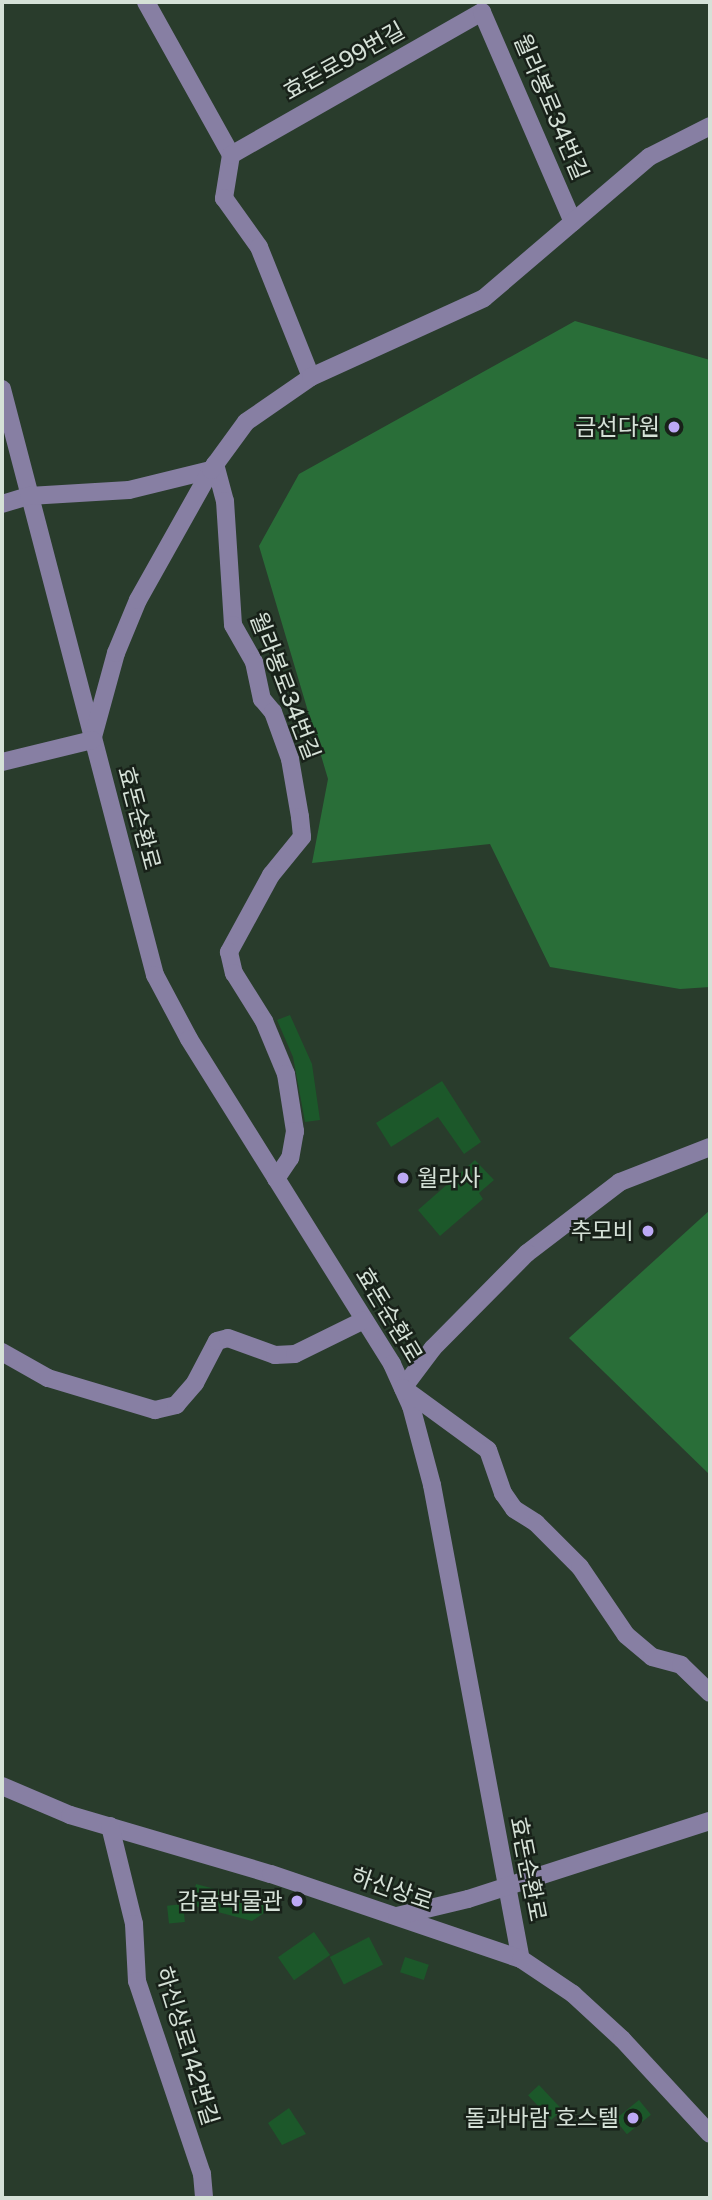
<!DOCTYPE html>
<meta charset="utf-8">
<style>
body{margin:0}
#map{position:relative;width:712px;height:2200px;overflow:hidden;background:#293c2c;font-family:"Public Sans","Noto Sans KR",sans-serif}
div>[style]{position:absolute}
[style*='--x']{left:calc(var(--x)*1px);top:calc(var(--y)*1px);width:calc(var(--w)*1px);rotate:calc(var(--a)*1deg)}
.green>*{inset:0;background:#296e38}
.building>*{inset:0;background:#1c582a;transform-origin:0 0}
.minor>*{height:18px;margin:-9px;padding:0 9px;transform-origin:9px;border-radius:9px;background:#877fa3}
.dots>*{width:19px;height:19px;translate:-50% -50%;box-sizing:border-box;border:4px solid #182119;border-radius:50%}
span{translate:-50% -50%;white-space:nowrap;text-align:center;line-height:1.15;-webkit-text-stroke:5px #182119;paint-order:stroke}
.street-label{font-size:23px;color:#d5e1d7}
.poi-label{font-size:23px;color:#d5e1d7}
.right{translate:-100% -50%;text-align:right}
.left{translate:0 -50%;text-align:left}
.frame{position:absolute;inset:0;border:4px solid #d5e1d7;pointer-events:none}
</style>
<div id="map">
<div class="green">
<div style="clip-path:polygon(575px 321px,710px 360px,710px 987px,680px 989px,550px 967px,490px 844px,312px 863px,328px 779px,259px 546px,299px 474px)"></div>
<div style="clip-path:polygon(710px 1210px,710px 1475px,569px 1338px)"></div>
</div>
<div class="building">
<div style="clip-path:polygon(290px 1015px,312px 1064px,320px 1120px,305px 1122px,293px 1057px,277px 1020px)"></div>
<div style="clip-path:polygon(442px 1081px,481px 1142px,464px 1154px,438px 1117px,391px 1147px,376px 1123px)"></div>
<div style="clip-path:polygon(475px 1160px,494px 1180px,479px 1193px,483px 1199px,440px 1236px,418px 1210px)"></div>
<div style="clip-path:polygon(196px 1884px,267px 1903px,264px 1913px,252px 1921px,191px 1905px)"></div>
<div style="left:183px;top:1904px;width:18px;height:16px;rotate:84deg"></div>
<div style="left:314px;top:1932px;width:28px;height:44px;rotate:55deg"></div>
<div style="left:369px;top:1937px;width:31px;height:44px;rotate:63deg"></div>
<div style="left:405px;top:1957px;width:25px;height:16px;rotate:18deg"></div>
<div style="left:539px;top:2085px;width:34px;height:15px;rotate:47deg"></div>
<div style="left:639px;top:2100px;width:19px;height:31px;rotate:51deg"></div>
<div style="clip-path:polygon(289px 2108px,306px 2134px,282px 2145px,268px 2123px)"></div>
</div>
<div class="minor">
<div style="--x:146;--y:2;--w:175;--a:60.9"></div>
<div style="--x:231;--y:155;--w:44;--a:99.2"></div>
<div style="--x:224;--y:198;--w:60;--a:54.5"></div>
<div style="--x:259;--y:247;--w:140;--a:68.2"></div>
<div style="--x:231;--y:155;--w:289;--a:-29.7"></div>
<div style="--x:482;--y:12;--w:229;--a:66.6"></div>
<div style="--x:2;--y:389;--w:606;--a:75.37"></div>
<div style="--x:155;--y:975;--w:72;--a:62"></div>
<div style="--x:189;--y:1039;--w:383;--a:58"></div>
<div style="--x:392;--y:1364;--w:46;--a:65.7"></div>
<div style="--x:411;--y:1406;--w:82;--a:75.1"></div>
<div style="--x:432;--y:1485;--w:482;--a:79.4"></div>
<div style="--x:215;--y:464;--w:38;--a:75"></div>
<div style="--x:225;--y:501;--w:124;--a:86.3"></div>
<div style="--x:233;--y:625;--w:43;--a:60.4"></div>
<div style="--x:254;--y:662;--w:38;--a:78"></div>
<div style="--x:262;--y:699;--w:17;--a:50"></div>
<div style="--x:273;--y:712;--w:50;--a:70.1"></div>
<div style="--x:290;--y:759;--w:59;--a:80.2"></div>
<div style="--x:300;--y:817;--w:20;--a:84"></div>
<div style="--x:302;--y:837;--w:49;--a:129.2"></div>
<div style="--x:271;--y:875;--w:88;--a:118.6"></div>
<div style="--x:229;--y:952;--w:22;--a:77"></div>
<div style="--x:234;--y:973;--w:57;--a:58"></div>
<div style="--x:264;--y:1021;--w:57;--a:67.5"></div>
<div style="--x:286;--y:1074;--w:58;--a:81"></div>
<div style="--x:295;--y:1131;--w:27;--a:100"></div>
<div style="--x:290;--y:1158;--w:25;--a:124"></div>
<div style="--x:2;--y:504;--w:28;--a:-17"></div>
<div style="--x:29;--y:496;--w:100;--a:-3.4"></div>
<div style="--x:129;--y:490;--w:84;--a:-13.7"></div>
<div style="--x:93;--y:737;--w:87;--a:-74.7"></div>
<div style="--x:116;--y:653;--w:57;--a:-67.5"></div>
<div style="--x:138;--y:600;--w:149;--a:-60.7"></div>
<div style="--x:211;--y:470;--w:59;--a:-53.9"></div>
<div style="--x:246;--y:422;--w:79;--a:-34.7"></div>
<div style="--x:311;--y:377;--w:190;--a:-24.5"></div>
<div style="--x:484;--y:298;--w:217;--a:-40.5"></div>
<div style="--x:649;--y:157;--w:68;--a:-26.9"></div>
<div style="--x:2;--y:762;--w:93;--a:-13.7"></div>
<div style="--x:710;--y:1147;--w:97;--a:158.7"></div>
<div style="--x:620;--y:1182;--w:117;--a:142.6"></div>
<div style="--x:527;--y:1253;--w:134;--a:134.7"></div>
<div style="--x:433;--y:1348;--w:50;--a:126.9"></div>
<div style="--x:403;--y:1388;--w:105;--a:36.1"></div>
<div style="--x:488;--y:1450;--w:46;--a:70.8"></div>
<div style="--x:503;--y:1493;--w:19;--a:55"></div>
<div style="--x:514;--y:1509;--w:26;--a:32"></div>
<div style="--x:536;--y:1523;--w:62;--a:45"></div>
<div style="--x:580;--y:1567;--w:82;--a:55.9"></div>
<div style="--x:626;--y:1635;--w:34;--a:40"></div>
<div style="--x:652;--y:1657;--w:30;--a:15"></div>
<div style="--x:681;--y:1665;--w:40;--a:44"></div>
<div style="--x:2;--y:1352;--w:53;--a:29.5"></div>
<div style="--x:48;--y:1378;--w:112;--a:16.7"></div>
<div style="--x:155;--y:1410;--w:22;--a:-13"></div>
<div style="--x:176;--y:1405;--w:29;--a:-49"></div>
<div style="--x:195;--y:1383;--w:47;--a:-62.4"></div>
<div style="--x:217;--y:1341;--w:11;--a:-15"></div>
<div style="--x:228;--y:1338;--w:50;--a:19.9"></div>
<div style="--x:275;--y:1355;--w:20;--a:-3"></div>
<div style="--x:295;--y:1354;--w:77;--a:-26.2"></div>
<div style="--x:2;--y:1786;--w:74;--a:23.1"></div>
<div style="--x:70;--y:1815;--w:209;--a:16.4"></div>
<div style="--x:271;--y:1874;--w:264;--a:18.8"></div>
<div style="--x:521;--y:1959;--w:63;--a:33.9"></div>
<div style="--x:573;--y:1994;--w:67;--a:42.6"></div>
<div style="--x:622;--y:2039;--w:129;--a:47.2"></div>
<div style="--x:110;--y:1826;--w:101;--a:76.2"></div>
<div style="--x:134;--y:1924;--w:57;--a:87"></div>
<div style="--x:137;--y:1981;--w:204;--a:71.4"></div>
<div style="--x:202;--y:2174;--w:24;--a:85"></div>
<div style="--x:397;--y:1916;--w:73;--a:-13.5"></div>
<div style="--x:468;--y:1899;--w:254;--a:-17.9"></div>
</div>
<div class="dots">
<div style="left:674px;top:427px;background:#bda9f5"></div>
<div style="left:403px;top:1178px;background:#bda9f5"></div>
<div style="left:648px;top:1231px;background:#bda9f5"></div>
<div style="left:297px;top:1901px;background:#bda9f5"></div>
<div style="left:633px;top:2118px;background:#bda9f5"></div>
</div>
<div class="street-label">
<span style="left:344px;top:61px;rotate:-29deg">효돈로99번길</span>
<span style="left:551px;top:107px;rotate:67deg">월라봉로34번길</span>
<span style="left:285px;top:686px;rotate:69deg">월라봉로34번길</span>
<span style="left:139px;top:818px;rotate:75deg">효돈순환로</span>
<span style="left:389px;top:1315px;rotate:59deg">효돈순환로</span>
<span style="left:528px;top:1869px;rotate:79deg">효돈순환로</span>
<span style="left:392px;top:1889px;rotate:19deg">하신상로</span>
<span style="left:187px;top:2046px;rotate:73deg">하신상로142번길</span>
</div>
<div class="poi-label">
<span class="right" style="left:660px;top:427px">금선다원</span>
<span class="left" style="left:417px;top:1178px">월라사</span>
<span class="right" style="left:634px;top:1231px">추모비</span>
<span class="right" style="left:283px;top:1901px">감귤박물관</span>
<span class="right" style="left:619px;top:2118px">돌과바람 호스텔</span>
</div>
<div class="frame"></div>
</div>
